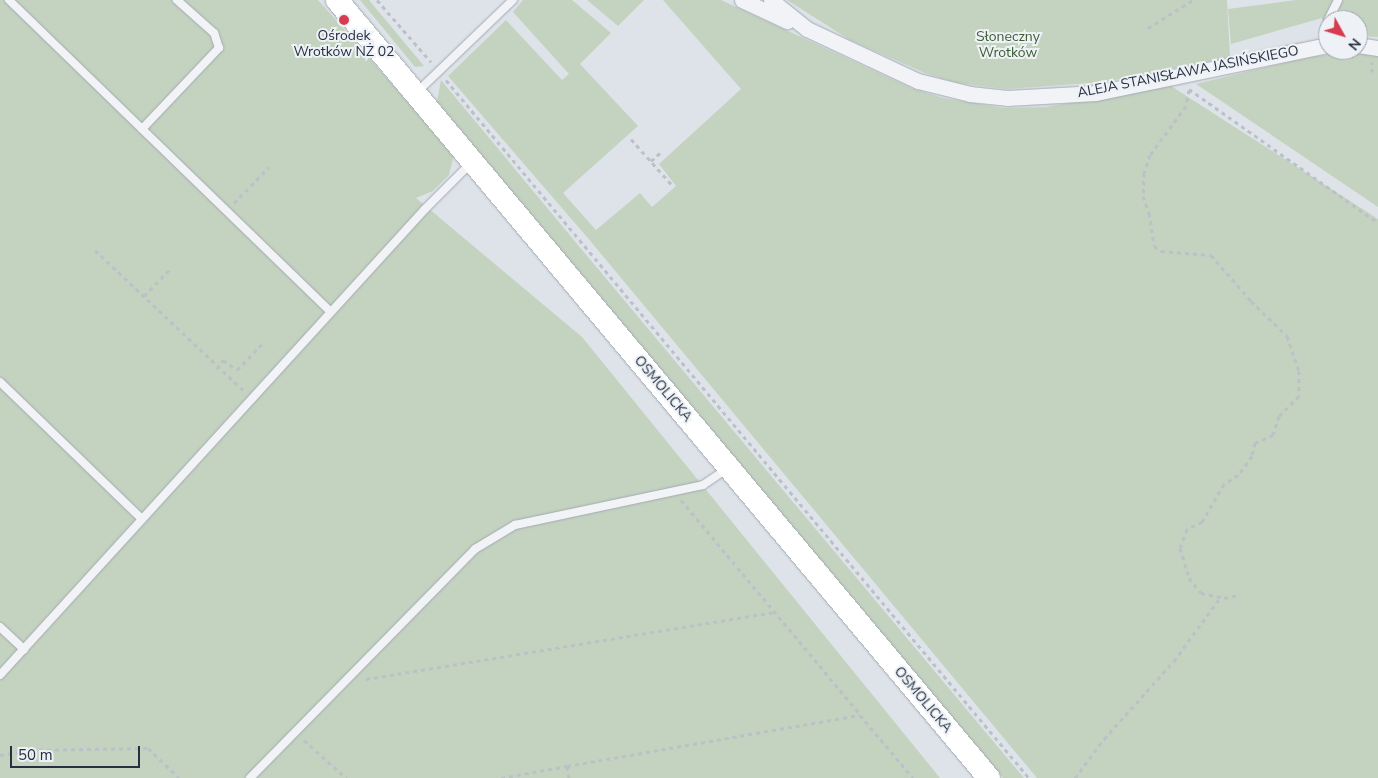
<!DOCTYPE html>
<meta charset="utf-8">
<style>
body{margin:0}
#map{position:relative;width:1378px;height:778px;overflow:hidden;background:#dee3e9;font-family:"Nunito Sans",sans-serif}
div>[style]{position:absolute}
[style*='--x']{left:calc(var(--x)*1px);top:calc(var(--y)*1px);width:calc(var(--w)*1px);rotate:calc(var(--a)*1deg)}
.green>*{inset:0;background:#c4d3bf}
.path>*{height:3px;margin-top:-1.5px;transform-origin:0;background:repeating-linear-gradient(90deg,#bcc0c8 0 4px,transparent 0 8px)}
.roads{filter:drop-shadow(0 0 1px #a3aab3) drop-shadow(0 0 1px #a3aab3)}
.lane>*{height:8px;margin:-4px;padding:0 4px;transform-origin:4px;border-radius:4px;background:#f1f3f7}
.street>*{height:15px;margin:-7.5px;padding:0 7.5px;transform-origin:7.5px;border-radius:7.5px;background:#f1f3f7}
.secondary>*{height:22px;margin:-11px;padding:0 11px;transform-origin:11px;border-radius:11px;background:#fff}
.dots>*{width:14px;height:14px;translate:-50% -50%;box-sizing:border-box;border:2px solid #eef2f6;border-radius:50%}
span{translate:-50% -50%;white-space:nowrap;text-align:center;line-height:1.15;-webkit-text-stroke:4px #eef2f6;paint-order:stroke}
.poi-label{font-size:14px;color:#263041}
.park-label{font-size:14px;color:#3b5e33}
.street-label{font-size:14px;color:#263041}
.north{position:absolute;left:1318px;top:10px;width:50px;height:50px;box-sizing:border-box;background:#eef2f6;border:1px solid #9ea4ae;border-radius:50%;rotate:129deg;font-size:14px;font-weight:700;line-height:20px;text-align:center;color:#263041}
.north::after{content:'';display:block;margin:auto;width:18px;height:22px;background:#d73b52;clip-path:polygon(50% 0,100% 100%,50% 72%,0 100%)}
.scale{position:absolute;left:10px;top:746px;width:130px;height:22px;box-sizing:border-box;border:2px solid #263041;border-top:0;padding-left:6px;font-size:15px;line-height:18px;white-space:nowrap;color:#263041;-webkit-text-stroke:4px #eef2f6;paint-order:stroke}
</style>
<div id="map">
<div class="green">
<div style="clip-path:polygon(0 0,318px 0,454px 154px,449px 175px,433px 191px,416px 198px,582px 337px,940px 778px,0 778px)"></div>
<div style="clip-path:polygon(360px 0,369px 0,424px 66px,415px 67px)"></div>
<div style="clip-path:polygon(523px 0,572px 0,611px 33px,580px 64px,638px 126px,563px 193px,596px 230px,640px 193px,652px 207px,676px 186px,659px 164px,741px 89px,663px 0,721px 0,911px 88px,943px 98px,1004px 108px,1045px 107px,1171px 86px,1378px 219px,1378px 778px,1037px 778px,587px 237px,448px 76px,506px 20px,562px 80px,569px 74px,513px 12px)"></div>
<div style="clip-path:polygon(587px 0,644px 0,618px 26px)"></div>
<div style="clip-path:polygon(787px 0,1227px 0,1230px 57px,1104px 82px,1006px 89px,957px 83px,925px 73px,850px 40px)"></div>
<div style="clip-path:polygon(1296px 0,1378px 0,1378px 37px,1358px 36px,1358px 20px,1328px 20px,1328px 29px,1322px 18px,1231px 44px,1228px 9px)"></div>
<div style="clip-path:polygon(1344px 53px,1378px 55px,1378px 207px,1196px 84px,1309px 57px)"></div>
<div style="clip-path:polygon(441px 80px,578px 245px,1024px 778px,1003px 778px,437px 102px)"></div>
</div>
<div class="path">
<div style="--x:377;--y:0;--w:82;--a:48.9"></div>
<div style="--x:1148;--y:28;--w:53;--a:-31.9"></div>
<div style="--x:1372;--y:72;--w:10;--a:-90"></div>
<div style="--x:446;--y:80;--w:909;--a:50.13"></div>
<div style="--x:1189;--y:89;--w:232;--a:35.3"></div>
<div style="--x:1189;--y:90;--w:16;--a:101"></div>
<div style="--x:1186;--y:106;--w:61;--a:126.3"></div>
<div style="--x:1150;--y:155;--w:19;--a:108"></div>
<div style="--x:1144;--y:173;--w:23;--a:92"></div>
<div style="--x:1143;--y:196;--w:18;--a:71"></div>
<div style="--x:1149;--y:213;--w:33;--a:81"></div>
<div style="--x:1154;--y:246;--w:9;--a:36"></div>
<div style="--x:1161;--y:251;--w:50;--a:4.6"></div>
<div style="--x:1211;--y:255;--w:61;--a:49"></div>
<div style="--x:1251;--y:301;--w:50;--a:44.2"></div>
<div style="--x:1287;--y:336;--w:37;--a:71"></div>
<div style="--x:1299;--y:371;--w:25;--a:90"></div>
<div style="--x:1299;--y:396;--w:28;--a:135"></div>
<div style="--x:1279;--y:416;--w:20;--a:108"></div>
<div style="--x:1273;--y:435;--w:20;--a:156"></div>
<div style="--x:1255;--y:443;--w:13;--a:103"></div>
<div style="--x:1252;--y:456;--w:24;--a:126"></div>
<div style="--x:1238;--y:475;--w:17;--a:147"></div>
<div style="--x:1224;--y:484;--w:44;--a:120.1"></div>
<div style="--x:1202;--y:522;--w:17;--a:155"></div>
<div style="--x:1187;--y:529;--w:20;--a:110"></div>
<div style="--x:1180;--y:548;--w:31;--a:73"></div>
<div style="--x:1189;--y:578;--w:19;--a:51"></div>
<div style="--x:1201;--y:593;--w:24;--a:12"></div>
<div style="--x:1224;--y:598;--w:14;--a:-12"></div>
<div style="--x:631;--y:139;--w:62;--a:48.3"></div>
<div style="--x:651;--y:161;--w:13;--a:-42"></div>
<div style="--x:234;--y:203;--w:50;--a:-45.8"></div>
<div style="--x:95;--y:250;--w:205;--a:43.4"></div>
<div style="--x:144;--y:296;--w:40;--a:-46"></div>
<div style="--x:217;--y:369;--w:11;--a:-56"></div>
<div style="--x:223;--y:360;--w:17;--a:36"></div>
<div style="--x:237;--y:370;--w:40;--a:-46"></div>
<div style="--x:681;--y:500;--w:279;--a:50.1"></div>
<div style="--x:366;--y:679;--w:414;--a:-9.3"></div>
<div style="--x:304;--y:740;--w:57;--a:42.1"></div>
<div style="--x:0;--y:755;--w:31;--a:-9"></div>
<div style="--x:31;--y:750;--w:117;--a:-1"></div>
<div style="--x:148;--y:748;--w:43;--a:44.1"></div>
<div style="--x:501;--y:778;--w:67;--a:-10.3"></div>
<div style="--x:569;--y:778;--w:12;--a:-99"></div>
<div style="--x:567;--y:766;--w:297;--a:-9.9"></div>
<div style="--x:860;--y:715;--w:82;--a:49.9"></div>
<div style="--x:1075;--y:778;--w:49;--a:-53.4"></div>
<div style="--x:1104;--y:739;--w:105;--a:-48.1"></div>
<div style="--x:1174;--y:661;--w:78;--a:-53.9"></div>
</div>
<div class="roads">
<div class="lane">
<div style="--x:9;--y:0;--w:448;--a:44.1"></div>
<div style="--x:1328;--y:20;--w:22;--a:-63"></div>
<div style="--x:1328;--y:45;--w:25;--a:-90"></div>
<div style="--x:417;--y:92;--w:133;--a:-43.8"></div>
<div style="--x:142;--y:129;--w:112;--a:-46.5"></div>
<div style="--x:219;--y:48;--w:16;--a:-108"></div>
<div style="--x:214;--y:33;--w:50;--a:-138.3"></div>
<div style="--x:0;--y:382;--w:197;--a:44"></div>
<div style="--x:0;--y:627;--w:33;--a:43"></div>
<div style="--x:0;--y:675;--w:631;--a:-47.63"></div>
<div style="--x:425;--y:209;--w:65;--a:-45"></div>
<div style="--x:250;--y:778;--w:321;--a:-45.5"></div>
<div style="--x:475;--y:549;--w:47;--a:-31"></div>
<div style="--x:515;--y:525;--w:192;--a:-12"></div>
<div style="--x:703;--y:485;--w:29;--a:-34"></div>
</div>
<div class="street">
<div style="--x:742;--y:0;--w:50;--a:25"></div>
<div style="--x:771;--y:0;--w:46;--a:38.9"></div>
<div style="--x:807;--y:29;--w:123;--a:25.1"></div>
<div style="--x:918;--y:81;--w:54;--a:14"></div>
<div style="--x:970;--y:94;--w:37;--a:6"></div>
<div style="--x:1007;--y:98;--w:89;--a:-3.2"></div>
<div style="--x:1096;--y:93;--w:237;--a:-11.7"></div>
<div style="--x:1358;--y:45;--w:20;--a:9"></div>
</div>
<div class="secondary">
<div style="--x:337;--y:0;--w:1015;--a:50.04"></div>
</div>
</div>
<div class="dots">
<div style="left:344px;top:20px;background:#d73b52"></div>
</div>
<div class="poi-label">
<span style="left:344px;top:44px">Ośrodek<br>Wrotków NŻ 02</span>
</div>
<div class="park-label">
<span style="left:1008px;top:45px">Słoneczny<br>Wrotków</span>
</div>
<div class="street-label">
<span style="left:1188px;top:72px;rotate:-11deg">ALEJA STANISŁAWA JASIŃSKIEGO</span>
<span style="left:663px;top:389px;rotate:50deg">OSMOLICKA</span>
<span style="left:923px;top:700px;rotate:50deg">OSMOLICKA</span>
</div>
<div class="north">N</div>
<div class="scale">50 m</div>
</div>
